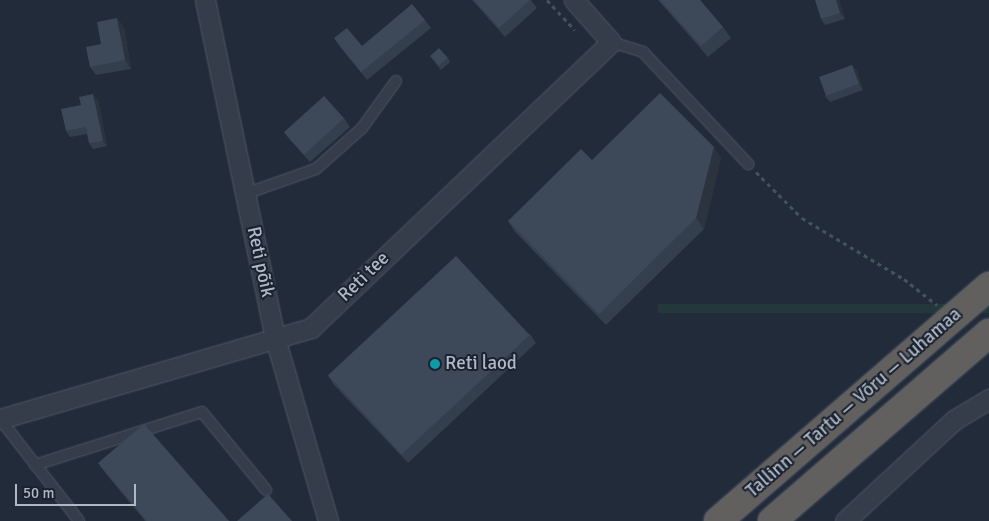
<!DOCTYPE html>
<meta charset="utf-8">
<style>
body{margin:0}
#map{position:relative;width:989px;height:521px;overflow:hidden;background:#212b3a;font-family:Signika,sans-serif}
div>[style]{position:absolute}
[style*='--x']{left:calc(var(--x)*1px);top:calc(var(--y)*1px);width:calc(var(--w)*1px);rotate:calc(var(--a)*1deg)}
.green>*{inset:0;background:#23383b;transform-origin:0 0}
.path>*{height:3px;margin-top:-1.5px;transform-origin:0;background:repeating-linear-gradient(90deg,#415558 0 4px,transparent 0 8px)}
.roads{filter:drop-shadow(0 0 1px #505865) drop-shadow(0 0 1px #505865)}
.service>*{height:10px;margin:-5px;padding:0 5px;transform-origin:5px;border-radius:5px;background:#353d4a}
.minor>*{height:19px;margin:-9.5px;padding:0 9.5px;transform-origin:9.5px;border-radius:9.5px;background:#353d4a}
.trunk>*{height:28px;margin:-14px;padding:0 14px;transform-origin:14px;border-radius:14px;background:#62605e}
.wall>*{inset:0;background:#343f4d}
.shaded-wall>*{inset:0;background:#2b333e}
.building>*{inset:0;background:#3d4959;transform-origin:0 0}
.dots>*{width:14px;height:14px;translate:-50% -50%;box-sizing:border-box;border:2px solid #1a222f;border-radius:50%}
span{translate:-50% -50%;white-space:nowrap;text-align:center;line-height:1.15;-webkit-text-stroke:4px #1a222f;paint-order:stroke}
.street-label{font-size:19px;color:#b0b8c6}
.poi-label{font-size:19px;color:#b0b8c6}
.left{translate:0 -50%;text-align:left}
.scale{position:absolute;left:15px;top:484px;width:121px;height:22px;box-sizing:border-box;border:2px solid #b0b8c6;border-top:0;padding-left:6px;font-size:15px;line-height:18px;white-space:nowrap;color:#b0b8c6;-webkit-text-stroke:4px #1a222f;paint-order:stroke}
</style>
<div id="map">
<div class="green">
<div style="left:989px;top:304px;width:9px;height:331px;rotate:90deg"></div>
</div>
<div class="path">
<div style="--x:547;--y:0;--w:41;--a:47"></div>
<div style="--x:756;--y:172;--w:65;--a:45"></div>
<div style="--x:802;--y:218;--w:119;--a:30.9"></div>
<div style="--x:904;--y:279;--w:42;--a:38.2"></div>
</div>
<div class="roads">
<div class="service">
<div style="--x:611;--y:42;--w:34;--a:17"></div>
<div style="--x:643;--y:52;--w:154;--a:46.8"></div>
<div style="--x:245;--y:194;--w:75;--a:-19.4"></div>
<div style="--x:316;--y:169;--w:62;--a:-41.7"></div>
<div style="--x:362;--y:128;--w:58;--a:-54.1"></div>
<div style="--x:0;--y:419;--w:129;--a:52.2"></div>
<div style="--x:35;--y:465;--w:175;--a:-17.6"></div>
<div style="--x:202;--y:412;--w:101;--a:50.6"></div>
</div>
<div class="minor">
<div style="--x:205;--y:0;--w:345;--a:78.3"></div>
<div style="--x:275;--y:338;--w:191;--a:73.8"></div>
<div style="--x:0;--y:419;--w:324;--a:-16.3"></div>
<div style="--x:311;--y:328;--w:414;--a:-43.6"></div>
<div style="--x:611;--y:42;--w:56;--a:-131.4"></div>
<div style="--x:845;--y:521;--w:149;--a:-42.8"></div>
<div style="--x:954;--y:420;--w:41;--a:-31"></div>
</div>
<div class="trunk">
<div style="--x:718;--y:521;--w:359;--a:-40.9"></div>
<div style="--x:772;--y:521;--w:287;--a:-40.9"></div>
</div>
</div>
<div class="wall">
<div style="clip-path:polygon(472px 0,531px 0,537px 8px,505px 37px)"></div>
<div style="clip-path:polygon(658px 0,700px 0,723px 27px,731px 38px,708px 57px)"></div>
<div style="clip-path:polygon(839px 0,845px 19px,825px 25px,821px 19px)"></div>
<div style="clip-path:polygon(425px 20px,431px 28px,367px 80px,340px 47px,334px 38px,362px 46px)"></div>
<div style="clip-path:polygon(124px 27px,131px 69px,96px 75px,90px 67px,101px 44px)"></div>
<div style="clip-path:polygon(430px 56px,448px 58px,450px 62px,441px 70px)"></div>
<div style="clip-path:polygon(852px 65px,857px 71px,863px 90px,830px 102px,825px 96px)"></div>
<div style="clip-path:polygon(98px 100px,107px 146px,93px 149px,89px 143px,87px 134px,70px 137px,66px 131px,81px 105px)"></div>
<div style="clip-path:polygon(344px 118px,350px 127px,310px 162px,290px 140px,284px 132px)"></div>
<div style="clip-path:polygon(721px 158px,704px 229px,606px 325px,515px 232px,508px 221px,592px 160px)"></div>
<div style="clip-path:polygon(530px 334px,536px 343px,408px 463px,334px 385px,328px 376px)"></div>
<div style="clip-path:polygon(98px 463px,229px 521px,145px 521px,106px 474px)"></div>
</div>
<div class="shaded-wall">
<div style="clip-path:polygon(836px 0,839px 0,845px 19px,840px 13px)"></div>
<div style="clip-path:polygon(117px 18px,124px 27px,131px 69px,125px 60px)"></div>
<div style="clip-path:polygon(852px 65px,857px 71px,863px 90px,859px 84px)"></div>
<div style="clip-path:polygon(93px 94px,98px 100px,107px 146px,103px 141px)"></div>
<div style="clip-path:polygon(714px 147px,721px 158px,704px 229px,696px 218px)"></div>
</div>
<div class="building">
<div style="clip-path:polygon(474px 0,530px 0,499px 28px)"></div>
<div style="clip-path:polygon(660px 0,700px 0,723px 27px,701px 46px)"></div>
<div style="clip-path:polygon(815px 0,836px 0,840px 13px,821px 19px)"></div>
<div style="clip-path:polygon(412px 4px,425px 20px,361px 72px,334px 38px,347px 28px,362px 46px)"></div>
<div style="clip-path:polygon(117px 18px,125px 60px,90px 67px,86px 47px,101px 44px,97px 22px)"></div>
<div style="left:439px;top:48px;width:13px;height:12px;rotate:48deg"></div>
<div style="left:852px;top:65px;width:20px;height:35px;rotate:70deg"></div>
<div style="clip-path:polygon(660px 93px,714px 147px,696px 218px,599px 314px,508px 221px,581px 149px,592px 160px)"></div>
<div style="clip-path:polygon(93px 94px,103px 141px,89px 143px,86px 127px,66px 131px,61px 109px,81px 105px,79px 97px)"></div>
<div style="left:324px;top:96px;width:30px;height:54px;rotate:48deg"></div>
<div style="left:456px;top:256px;width:108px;height:175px;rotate:47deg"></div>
<div style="clip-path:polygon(144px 424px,229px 521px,147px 521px,98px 463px)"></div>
<div style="clip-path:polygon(268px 494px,292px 521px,237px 521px)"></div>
</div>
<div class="dots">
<div style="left:435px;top:364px;background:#0f9aa8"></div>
</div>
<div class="street-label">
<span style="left:260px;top:262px;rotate:78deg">Reti põik</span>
<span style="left:364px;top:277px;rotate:-44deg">Reti tee</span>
<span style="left:854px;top:403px;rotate:-41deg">Tallinn — Tartu — Võru — Luhamaa</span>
</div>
<div class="poi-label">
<span class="left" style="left:445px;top:364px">Reti laod</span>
</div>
<div class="scale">50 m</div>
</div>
